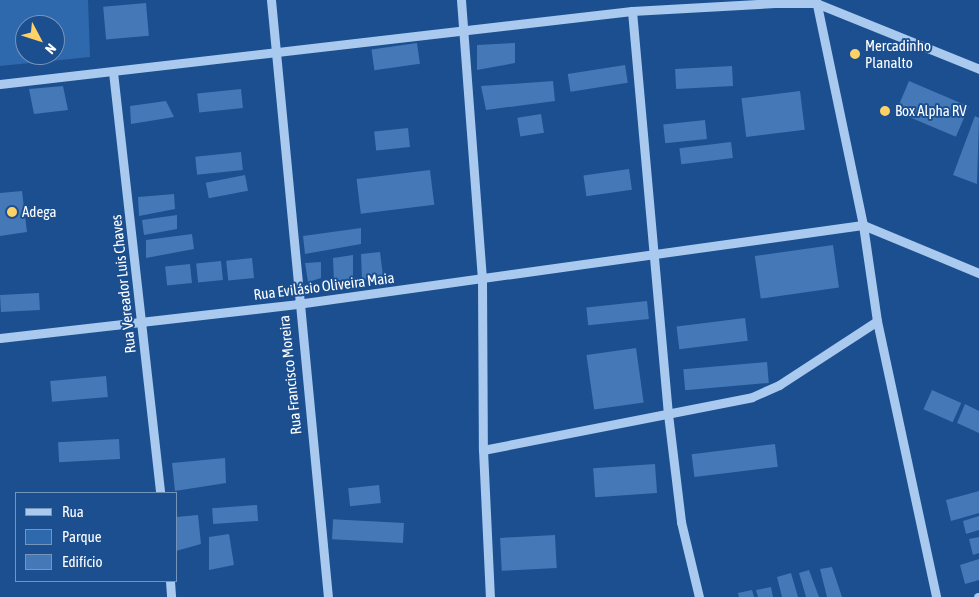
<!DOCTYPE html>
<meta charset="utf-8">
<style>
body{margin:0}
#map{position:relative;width:979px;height:597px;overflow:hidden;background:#1b4f8f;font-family:"Asap Condensed",sans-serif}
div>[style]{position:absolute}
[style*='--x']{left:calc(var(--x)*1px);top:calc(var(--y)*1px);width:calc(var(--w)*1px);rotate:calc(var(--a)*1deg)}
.green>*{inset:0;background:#2e69ad}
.building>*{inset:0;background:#4478b7;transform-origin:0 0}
.minor>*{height:9px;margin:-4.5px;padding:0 4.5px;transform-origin:4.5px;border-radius:4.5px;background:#a9c9ee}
.dots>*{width:14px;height:14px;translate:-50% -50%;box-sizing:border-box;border:2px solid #1b4f8f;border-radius:50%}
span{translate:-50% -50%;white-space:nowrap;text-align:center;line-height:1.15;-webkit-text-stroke:4px #1b4f8f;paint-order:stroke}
.poi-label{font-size:15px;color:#fff}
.left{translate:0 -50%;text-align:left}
.street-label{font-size:15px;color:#fff}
.legend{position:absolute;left:15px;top:492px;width:162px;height:90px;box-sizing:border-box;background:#1b4f8f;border:1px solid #7695bc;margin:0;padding:6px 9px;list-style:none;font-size:15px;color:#fff}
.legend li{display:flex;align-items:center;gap:10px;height:25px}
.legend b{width:25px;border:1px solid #7695bc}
.north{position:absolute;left:15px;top:15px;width:50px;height:50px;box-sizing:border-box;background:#1b4f8f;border:1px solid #7695bc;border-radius:50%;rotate:130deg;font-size:14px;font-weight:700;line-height:20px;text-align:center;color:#fff}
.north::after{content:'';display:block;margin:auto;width:18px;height:22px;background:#ffd166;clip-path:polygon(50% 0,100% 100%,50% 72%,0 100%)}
</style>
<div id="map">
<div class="green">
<div style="clip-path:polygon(evenodd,0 0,88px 0,90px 57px,0 66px,0 0,25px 25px,55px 25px,55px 55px,25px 55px,25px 25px)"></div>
</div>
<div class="building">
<div style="left:146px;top:3px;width:33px;height:43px;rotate:85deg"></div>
<div style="left:417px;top:43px;width:21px;height:46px;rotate:82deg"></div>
<div style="clip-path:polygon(515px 43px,515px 63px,477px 70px,477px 45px)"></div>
<div style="left:625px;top:65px;width:18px;height:58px;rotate:81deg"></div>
<div style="left:732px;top:66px;width:20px;height:57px;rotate:87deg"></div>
<div style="clip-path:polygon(553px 81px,555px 101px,486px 110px,481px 86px)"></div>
<div style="left:909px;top:81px;width:65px;height:33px;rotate:23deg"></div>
<div style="clip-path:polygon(63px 86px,68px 110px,34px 114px,29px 89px)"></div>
<div style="left:241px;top:89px;width:19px;height:44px;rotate:84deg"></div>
<div style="left:800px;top:91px;width:39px;height:59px;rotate:83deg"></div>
<div style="clip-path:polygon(166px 101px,174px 117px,131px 124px,130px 106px)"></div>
<div style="left:541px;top:114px;width:19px;height:24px;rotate:81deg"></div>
<div style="clip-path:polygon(975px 116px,979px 118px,977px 184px,953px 175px)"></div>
<div style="left:705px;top:120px;width:19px;height:42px;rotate:84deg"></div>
<div style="left:408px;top:128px;width:19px;height:34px;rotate:84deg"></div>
<div style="left:731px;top:142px;width:16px;height:52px;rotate:83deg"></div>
<div style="left:241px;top:152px;width:18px;height:46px;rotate:84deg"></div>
<div style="left:629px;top:169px;width:21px;height:46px;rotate:82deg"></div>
<div style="left:430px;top:170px;width:35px;height:74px;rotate:83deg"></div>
<div style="left:245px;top:175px;width:16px;height:40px;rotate:79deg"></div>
<div style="clip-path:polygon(22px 191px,27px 232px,0 236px,0 193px)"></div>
<div style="clip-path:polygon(174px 194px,175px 209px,139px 216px,138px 197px)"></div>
<div style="clip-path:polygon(177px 215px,177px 229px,144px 235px,142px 220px)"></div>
<div style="clip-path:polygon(361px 228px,361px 244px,305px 254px,303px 236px)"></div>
<div style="clip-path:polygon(192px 234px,194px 249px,146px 258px,146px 240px)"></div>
<div style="left:833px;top:245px;width:43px;height:79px;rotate:82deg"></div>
<div style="clip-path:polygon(380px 252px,383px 276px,362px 280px,361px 254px)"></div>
<div style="clip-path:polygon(353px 255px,353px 278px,334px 282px,333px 258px)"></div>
<div style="left:252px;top:258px;width:20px;height:26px;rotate:84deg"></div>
<div style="left:221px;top:261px;width:19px;height:25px;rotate:84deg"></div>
<div style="clip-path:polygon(321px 262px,321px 278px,308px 282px,305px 263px)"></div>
<div style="left:190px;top:264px;width:19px;height:25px;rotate:84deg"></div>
<div style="left:39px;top:293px;width:17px;height:39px;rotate:87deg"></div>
<div style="left:647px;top:301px;width:18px;height:61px;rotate:84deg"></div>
<div style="left:745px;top:318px;width:23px;height:69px;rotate:83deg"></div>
<div style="left:636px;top:348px;width:55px;height:50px;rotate:82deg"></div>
<div style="left:767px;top:362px;width:21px;height:84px;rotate:85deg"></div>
<div style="left:106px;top:376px;width:21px;height:56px;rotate:85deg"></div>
<div style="left:932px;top:390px;width:32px;height:21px;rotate:24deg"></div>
<div style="clip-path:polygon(965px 404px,979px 411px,979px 433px,957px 423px)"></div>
<div style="left:119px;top:439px;width:20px;height:61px;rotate:87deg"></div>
<div style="left:775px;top:444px;width:23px;height:84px;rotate:83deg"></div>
<div style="clip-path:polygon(225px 458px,226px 483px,175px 491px,172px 463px)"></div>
<div style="left:655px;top:464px;width:29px;height:62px;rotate:86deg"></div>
<div style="left:379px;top:485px;width:18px;height:31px;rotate:84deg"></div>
<div style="clip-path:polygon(979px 491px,979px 513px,951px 521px,946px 500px)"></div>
<div style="left:257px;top:505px;width:16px;height:45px;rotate:86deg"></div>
<div style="clip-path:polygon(198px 515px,201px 544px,176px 551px,176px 517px)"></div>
<div style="clip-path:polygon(979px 516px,979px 530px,966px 534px,963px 521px)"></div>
<div style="left:404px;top:523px;width:20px;height:71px;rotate:93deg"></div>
<div style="clip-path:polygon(229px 534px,234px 565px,209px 570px,209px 537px)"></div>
<div style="left:555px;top:535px;width:33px;height:55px;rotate:87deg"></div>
<div style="clip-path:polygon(979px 537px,979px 553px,973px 555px,969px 539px)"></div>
<div style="clip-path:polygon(979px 559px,979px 580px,965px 584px,960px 565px)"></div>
<div style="clip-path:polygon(832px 567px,842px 597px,827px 597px,820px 569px)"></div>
<div style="clip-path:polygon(809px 570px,819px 597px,806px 597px,799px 573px)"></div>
<div style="clip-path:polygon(791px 573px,798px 597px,782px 597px,777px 577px)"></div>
<div style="clip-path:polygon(771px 587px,773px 597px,758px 597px,756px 590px)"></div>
<div style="clip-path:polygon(752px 590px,754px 597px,739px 597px,738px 593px)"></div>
</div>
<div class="minor">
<div style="--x:271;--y:0;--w:600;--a:84.55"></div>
<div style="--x:461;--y:0;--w:280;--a:85.7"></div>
<div style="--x:482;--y:279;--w:171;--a:89.7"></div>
<div style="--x:483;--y:450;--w:147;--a:87.3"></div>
<div style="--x:816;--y:0;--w:230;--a:78.2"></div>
<div style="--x:863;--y:225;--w:97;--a:81.7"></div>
<div style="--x:877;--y:321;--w:282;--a:77.9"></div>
<div style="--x:632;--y:11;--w:405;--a:84.9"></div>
<div style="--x:668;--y:414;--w:109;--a:83.1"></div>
<div style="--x:681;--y:522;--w:77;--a:76.5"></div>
<div style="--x:113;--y:72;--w:424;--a:83.6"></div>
<div style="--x:0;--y:84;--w:636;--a:-6.59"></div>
<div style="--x:632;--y:11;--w:143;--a:-3.2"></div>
<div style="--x:775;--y:3;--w:41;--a:0"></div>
<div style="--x:816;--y:3;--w:176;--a:22"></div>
<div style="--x:0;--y:338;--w:299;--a:-6.5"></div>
<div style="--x:297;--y:304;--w:571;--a:-7.95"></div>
<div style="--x:863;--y:225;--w:126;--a:22.5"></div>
<div style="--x:483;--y:450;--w:274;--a:-11.1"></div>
<div style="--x:752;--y:397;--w:30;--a:-24"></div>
<div style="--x:779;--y:385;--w:117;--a:-33.1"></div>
<div style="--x:170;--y:581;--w:16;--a:86"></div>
<div style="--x:978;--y:597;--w:1;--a:0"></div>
</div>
<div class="dots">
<div style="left:855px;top:54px;background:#ffd166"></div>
<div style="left:885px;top:111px;background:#ffd166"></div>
<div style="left:12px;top:212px;background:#ffd166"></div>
</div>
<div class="poi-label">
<span class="left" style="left:865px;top:54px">Mercadinho<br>Planalto</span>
<span class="left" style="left:895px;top:111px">Box Alpha RV</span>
<span class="left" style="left:22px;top:212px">Adega</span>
</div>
<div class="street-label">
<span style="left:123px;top:284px;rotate:-96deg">Rua Vereador Luis Chaves</span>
<span style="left:324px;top:286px;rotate:-7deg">Rua Evilásio Oliveira Maia</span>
<span style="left:290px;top:375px;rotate:-96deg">Rua Francisco Moreira</span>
</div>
<ul class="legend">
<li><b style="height:6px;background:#a9c9ee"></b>Rua</li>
<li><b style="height:14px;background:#2e69ad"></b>Parque</li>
<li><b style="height:14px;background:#4478b7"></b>Edifício</li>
</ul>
<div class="north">N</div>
</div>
